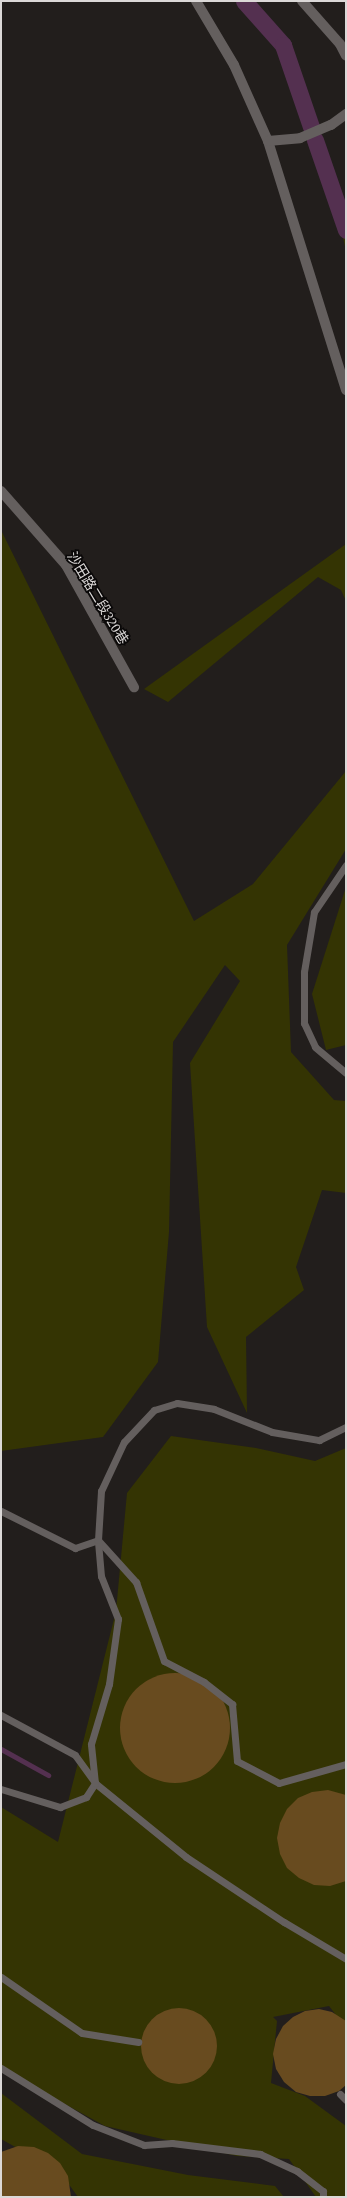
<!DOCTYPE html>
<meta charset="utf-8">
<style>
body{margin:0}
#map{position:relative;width:347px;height:2198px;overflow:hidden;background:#221e1c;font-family:"Source Serif 4","Noto Sans TC",serif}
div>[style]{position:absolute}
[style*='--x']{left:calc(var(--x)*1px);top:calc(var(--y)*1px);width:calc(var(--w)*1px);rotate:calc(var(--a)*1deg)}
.green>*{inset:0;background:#343403}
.stream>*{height:5px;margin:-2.5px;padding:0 2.5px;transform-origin:2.5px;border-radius:2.5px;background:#543050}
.canal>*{height:17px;margin:-8.5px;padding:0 8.5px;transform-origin:8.5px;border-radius:8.5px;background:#543050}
.building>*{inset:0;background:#684b1f}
.round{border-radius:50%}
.service>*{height:7px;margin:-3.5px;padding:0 3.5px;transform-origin:3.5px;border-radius:3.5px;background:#645f5e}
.minor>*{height:10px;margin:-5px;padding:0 5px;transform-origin:5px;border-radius:5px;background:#645f5e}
span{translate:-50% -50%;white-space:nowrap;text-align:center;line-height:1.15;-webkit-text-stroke:3.5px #0a0808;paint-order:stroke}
.street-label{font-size:14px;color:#dbd8d7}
.frame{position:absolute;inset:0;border:2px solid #dbd8d7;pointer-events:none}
</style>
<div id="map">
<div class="green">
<div style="clip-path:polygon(336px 207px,346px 210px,346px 251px)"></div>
<div style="clip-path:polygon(1px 530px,194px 921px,253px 884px,346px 771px,346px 849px,287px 945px,291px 1052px,334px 1100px,346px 1101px,346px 1193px,322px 1190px,296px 1267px,304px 1290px,246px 1337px,247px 1413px,207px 1327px,190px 1063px,240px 981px,225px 965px,173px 1042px,169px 1232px,158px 1362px,103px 1437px,1px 1451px)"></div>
<div style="clip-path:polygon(346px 544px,346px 601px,341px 590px,318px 577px,168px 702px,144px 689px)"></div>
<div style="clip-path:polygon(346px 887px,346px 1045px,326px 1050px,312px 994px)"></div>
<div style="clip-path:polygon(171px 1436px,256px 1448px,315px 1461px,346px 1448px,346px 2028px,329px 2006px,273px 2017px,277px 2021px,271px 2083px,305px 2096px,346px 2126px,346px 2197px,316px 2197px,289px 2159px,237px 2156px,105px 2126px,1px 2069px,1px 1807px,58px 1842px,116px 1611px,127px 1493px)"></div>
<div style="clip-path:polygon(1px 2093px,82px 2154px,188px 2175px,275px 2186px,284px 2197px,78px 2197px,60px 2172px,1px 2139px)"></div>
</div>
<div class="stream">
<div style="--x:1;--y:1749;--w:54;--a:29"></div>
</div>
<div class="canal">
<div style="--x:244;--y:1;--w:59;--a:48.4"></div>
<div style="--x:283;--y:45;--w:87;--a:71.1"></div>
<div style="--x:315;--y:140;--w:95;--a:71"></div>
</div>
<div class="building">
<div class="round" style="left:120px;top:1673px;width:110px;height:110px"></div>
<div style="clip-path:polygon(328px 1790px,346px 1795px,346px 1881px,330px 1886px,314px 1885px,299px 1878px,287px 1868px,280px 1854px,277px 1838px,280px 1823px,287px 1809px,298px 1798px,312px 1792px)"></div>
<div class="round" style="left:141px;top:2008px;width:76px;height:76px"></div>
<div style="clip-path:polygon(319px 2009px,332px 2012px,346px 2021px,346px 2085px,339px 2091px,325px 2096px,310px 2096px,296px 2092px,284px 2082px,276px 2069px,273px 2054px,276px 2039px,283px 2026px,293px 2017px,305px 2011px)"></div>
<div style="clip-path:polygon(18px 2146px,34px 2147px,48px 2153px,60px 2163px,68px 2176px,71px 2197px,1px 2197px,1px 2152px)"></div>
</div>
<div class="service">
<div style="--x:346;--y:865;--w:57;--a:124.2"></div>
<div style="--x:314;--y:912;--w:61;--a:99.5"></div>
<div style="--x:304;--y:972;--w:51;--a:90"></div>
<div style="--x:304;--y:1023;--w:26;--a:65"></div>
<div style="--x:315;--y:1047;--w:40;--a:40"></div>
<div style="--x:1;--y:1511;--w:83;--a:26.6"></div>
<div style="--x:75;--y:1548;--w:24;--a:-19"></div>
<div style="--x:98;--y:1540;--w:57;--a:47.9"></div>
<div style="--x:136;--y:1582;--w:84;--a:70.5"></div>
<div style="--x:164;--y:1661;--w:45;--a:27.7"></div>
<div style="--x:204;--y:1682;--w:36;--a:38"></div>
<div style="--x:232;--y:1704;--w:57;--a:85"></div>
<div style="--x:237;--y:1761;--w:47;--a:27.6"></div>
<div style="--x:279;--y:1783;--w:70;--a:-15.8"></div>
<div style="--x:1;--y:1715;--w:84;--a:28.4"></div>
<div style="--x:75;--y:1755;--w:34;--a:54"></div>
<div style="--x:95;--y:1783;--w:117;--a:39.1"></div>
<div style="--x:186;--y:1857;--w:118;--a:33.6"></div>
<div style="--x:284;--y:1922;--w:72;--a:30.8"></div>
<div style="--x:1;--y:1789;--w:62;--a:17"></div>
<div style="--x:60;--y:1807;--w:28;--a:-21"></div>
<div style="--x:86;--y:1797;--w:17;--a:-57"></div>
<div style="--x:95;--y:1783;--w:39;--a:-96"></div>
<div style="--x:91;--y:1744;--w:63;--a:-73.3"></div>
<div style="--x:109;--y:1684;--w:66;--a:-82.1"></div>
<div style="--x:118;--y:1619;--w:46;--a:-111.6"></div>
<div style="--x:101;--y:1576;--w:36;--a:-95"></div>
<div style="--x:98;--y:1540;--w:49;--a:-86.5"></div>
<div style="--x:101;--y:1491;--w:54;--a:-64.9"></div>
<div style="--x:124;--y:1442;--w:44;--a:-46.8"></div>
<div style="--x:154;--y:1410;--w:24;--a:-17"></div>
<div style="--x:177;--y:1403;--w:37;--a:9"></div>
<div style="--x:214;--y:1409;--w:62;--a:21.6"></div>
<div style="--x:272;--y:1432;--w:48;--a:9.7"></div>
<div style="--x:319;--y:1440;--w:30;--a:-26"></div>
<div style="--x:1;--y:1977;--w:98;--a:34.7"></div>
<div style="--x:82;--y:2033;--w:57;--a:9.1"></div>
<div style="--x:1;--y:2068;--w:108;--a:31.8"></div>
<div style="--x:93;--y:2125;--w:55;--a:21.4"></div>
<div style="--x:144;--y:2145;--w:28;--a:-4"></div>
<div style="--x:172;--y:2143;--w:89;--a:7.1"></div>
<div style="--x:260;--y:2154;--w:41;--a:24.7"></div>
<div style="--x:297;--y:2171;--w:33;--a:38"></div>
<div style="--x:323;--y:2191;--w:6;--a:90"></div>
<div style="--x:340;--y:2094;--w:8;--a:45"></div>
</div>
<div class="minor">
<div style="--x:196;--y:1;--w:74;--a:59.3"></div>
<div style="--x:234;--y:65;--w:83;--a:65.9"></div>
<div style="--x:268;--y:141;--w:261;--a:72.6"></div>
<div style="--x:302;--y:1;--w:57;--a:48.5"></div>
<div style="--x:340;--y:44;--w:13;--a:63"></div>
<div style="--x:268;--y:141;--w:32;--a:-5"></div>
<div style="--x:300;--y:138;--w:34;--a:-23"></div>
<div style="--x:331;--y:125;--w:19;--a:-36"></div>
<div style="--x:1;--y:491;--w:98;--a:48.7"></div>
<div style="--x:66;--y:565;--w:140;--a:60.9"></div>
</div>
<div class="street-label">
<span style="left:98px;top:598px;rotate:59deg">沙田路二段320巷</span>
</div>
<div class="frame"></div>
</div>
